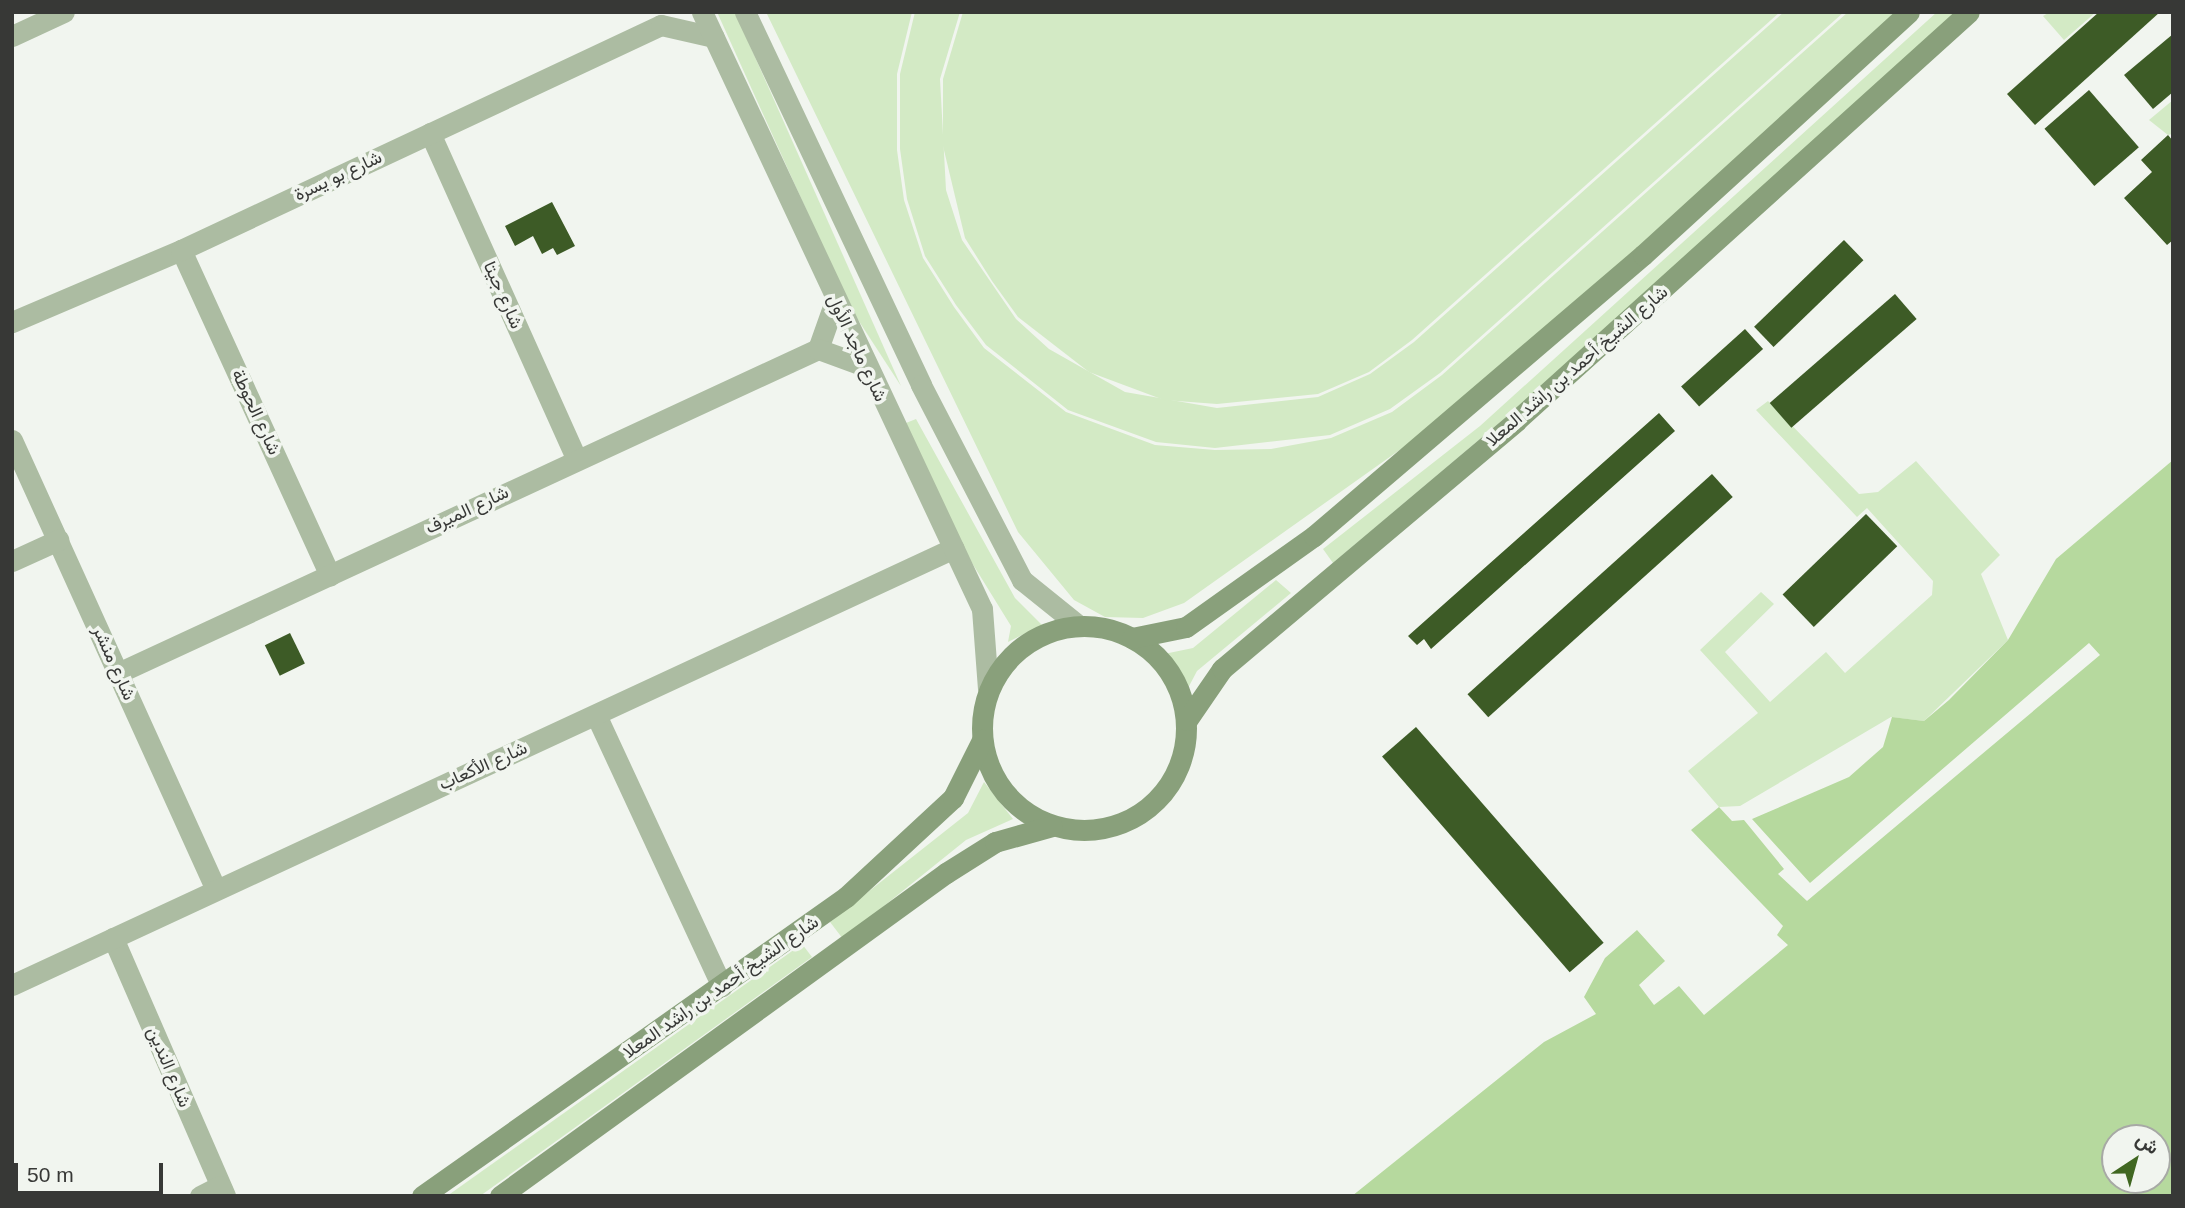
<!DOCTYPE html>
<meta charset="utf-8">
<style>
body{margin:0}
#map{position:relative;width:2185px;height:1208px;overflow:hidden;background:#f1f5ef;font-family:Helvetica,Vazirmatn,sans-serif}
div>[style]{position:absolute}
[style*='--x']{left:calc(var(--x)*1px);top:calc(var(--y)*1px);width:calc(var(--w)*1px);rotate:calc(var(--a)*1deg)}
.green>*{inset:0;background:#d3eac5}
.water>*{inset:0;background:#b6d99e}
.building>*{inset:0;background:#3d5b26;transform-origin:0 0}
.minor>*{height:21px;margin:-10.5px;padding:0 10.5px;transform-origin:10.5px;border-radius:10.5px;background:#acbca2}
.tertiary>*{height:21px;margin:-10.5px;padding:0 10.5px;transform-origin:10.5px;border-radius:10.5px;background:#acbca2}
.secondary>*{height:21px;margin:-10.5px;padding:0 10.5px;transform-origin:10.5px;border-radius:10.5px;background:#89a07b}
.secondary>.ring{margin:-10.5px;padding:0;box-sizing:content-box;background:none;border:21px solid #89a07b;border-radius:50%}
span{translate:-50% -50%;white-space:nowrap;text-align:center;line-height:1.15;-webkit-text-stroke:7px #f1f5ef;paint-order:stroke}
.street-label{font-size:18px;color:#373836}
.frame{position:absolute;inset:0;border:14px solid #373836;pointer-events:none}
.north{position:absolute;left:2101px;top:1124px;width:70px;height:70px;box-sizing:border-box;background:#f1f5ef;border:2px solid #a7a9a5;border-radius:50%;rotate:36deg;font-size:19px;font-weight:700;line-height:28px;text-align:center;color:#373836}
.north::after{content:'';display:block;margin:auto;width:24px;height:32px;background:#406721;clip-path:polygon(50% 0,100% 100%,50% 72%,0 100%)}
.scale{position:absolute;left:14px;top:1163px;width:149px;height:32px;box-sizing:border-box;border:4px solid #373836;border-top:0;padding-left:9px;font-size:21px;line-height:24px;white-space:nowrap;color:#373836;-webkit-text-stroke:5px #f1f5ef;paint-order:stroke}
</style>
<div id="map">
<div class="green">
<div style="clip-path:polygon(717px 12px,735px 12px,901px 386px,851px 309px)"></div>
<div style="clip-path:polygon(766px 12px,912px 12px,897px 74px,897px 150px,904px 200px,923px 258px,954px 307px,984px 348px,1066px 412px,1155px 445px,1215px 450px,1271px 449px,1331px 438px,1392px 412px,1442px 375px,1848px 12px,1897px 12px,1487px 388px,1184px 603px,1143px 618px,1105px 617px,1074px 600px,1018px 532px)"></div>
<div style="clip-path:polygon(915px 12px,960px 12px,940px 79px,946px 190px,962px 240px,1016px 319px,1049px 349px,1125px 392px,1217px 408px,1318px 397px,1370px 374px,1414px 342px,1784px 12px,1844px 12px,1440px 373px,1390px 409px,1330px 435px,1215px 448px,1156px 442px,1068px 410px,986px 345px,956px 305px,925px 256px,907px 199px,900px 149px,900px 74px)"></div>
<div style="clip-path:polygon(963px 12px,1780px 12px,1412px 340px,1369px 372px,1318px 394px,1217px 404px,1164px 400px,1089px 372px,1018px 317px,992px 281px,965px 238px,943px 146px,943px 79px)"></div>
<div style="clip-path:polygon(1937px 12px,1965px 12px,1703px 251px,1333px 563px,1323px 549px,1480px 426px)"></div>
<div style="clip-path:polygon(2050px 12px,2096px 12px,2064px 40px,2043px 16px)"></div>
<div style="clip-path:polygon(2173px 100px,2173px 134px,2168px 135px,2149px 120px)"></div>
<div style="clip-path:polygon(1768px 401px,1859px 494px,1878px 492px,1916px 461px,2000px 555px,1981px 574px,2008px 640px,1924px 721px,1891px 717px,1740px 806px,1719px 807px,1688px 771px,1758px 713px,1700px 650px,1761px 592px,1774px 604px,1725px 652px,1770px 702px,1826px 652px,1845px 673px,1932px 595px,1933px 581px,1867px 508px,1857px 517px,1756px 410px)"></div>
<div style="clip-path:polygon(916px 419px,1015px 598px,1042px 625px,1008px 642px,1011px 626px,943px 516px,901px 425px)"></div>
<div style="clip-path:polygon(1276px 580px,1291px 593px,1197px 671px,1187px 690px,1164px 654px,1193px 648px)"></div>
<div style="clip-path:polygon(984px 782px,1013px 819px,966px 840px,843px 939px,830px 922px,968px 813px)"></div>
<div style="clip-path:polygon(802px 944px,812px 957px,480px 1196px,447px 1196px)"></div>
</div>
<div class="water">
<div style="clip-path:polygon(evenodd,2173px 460px,2173px 1196px,1352px 1196px,1544px 1042px,1596px 1014px,1584px 997px,1605px 958px,1637px 930px,1665px 961px,1639px 985px,1654px 1005px,1679px 986px,1704px 1015px,1788px 945px,1777px 935px,1783px 926px,1691px 830px,1719px 807px,1732px 821px,1744px 820px,1784px 869px,1778px 874px,1807px 901px,2100px 655px,2089px 643px,1810px 883px,1752px 819px,1849px 777px,1883px 747px,1892px 717px,1924px 721px,1949px 700px,2008px 640px,2056px 559px,2173px 460px,2115px 1138px,2157px 1138px,2157px 1180px,2115px 1180px,2115px 1138px)"></div>
</div>
<div class="building">
<div style="clip-path:polygon(2099px 12px,2160px 12px,2035px 125px,2007px 94px)"></div>
<div style="clip-path:polygon(2173px 34px,2173px 92px,2153px 109px,2124px 75px)"></div>
<div style="left:2089px;top:90px;width:76px;height:59px;rotate:49deg"></div>
<div style="clip-path:polygon(2168px 135px,2173px 141px,2173px 240px,2167px 245px,2124px 198px,2152px 172px,2141px 160px)"></div>
<div style="clip-path:polygon(552px 202px,575px 246px,557px 255px,553px 248px,542px 254px,533px 236px,515px 246px,505px 226px)"></div>
<div style="left:1844px;top:240px;width:28px;height:125px;rotate:46deg"></div>
<div style="left:1895px;top:294px;width:33px;height:166px;rotate:49deg"></div>
<div style="left:1745px;top:329px;width:27px;height:86px;rotate:48deg"></div>
<div style="clip-path:polygon(1659px 413px,1675px 431px,1431px 649px,1424px 639px,1417px 645px,1408px 636px)"></div>
<div style="left:1712px;top:474px;width:31px;height:329px;rotate:48deg"></div>
<div style="left:1866px;top:514px;width:45px;height:116px;rotate:46deg"></div>
<div style="left:290px;top:633px;width:34px;height:28px;rotate:64deg"></div>
<div style="left:1416px;top:727px;width:286px;height:45px;rotate:49deg"></div>
</div>
<div class="minor">
<div style="--x:430;--y:133;--w:356;--a:65.8"></div>
<div style="--x:181;--y:250;--w:358;--a:65.4"></div>
<div style="--x:12;--y:322;--w:184;--a:-23.1"></div>
<div style="--x:181;--y:250;--w:530;--a:-25.11"></div>
<div style="--x:661;--y:25;--w:54;--a:12.8"></div>
<div style="--x:818;--y:349;--w:51;--a:-70.5"></div>
<div style="--x:12;--y:440;--w:491;--a:65.6"></div>
<div style="--x:12;--y:561;--w:51;--a:-24.5"></div>
<div style="--x:118;--y:673;--w:771;--a:-24.84"></div>
<div style="--x:818;--y:349;--w:50;--a:19.9"></div>
<div style="--x:596;--y:715;--w:299;--a:65.1"></div>
<div style="--x:113;--y:938;--w:281;--a:66.5"></div>
<div style="--x:12;--y:985;--w:1038;--a:-24.89"></div>
<div style="--x:200;--y:1196;--w:22;--a:-27"></div>
</div>
<div class="tertiary">
<div style="--x:702;--y:12;--w:659;--a:64.87"></div>
<div style="--x:982;--y:609;--w:80;--a:85.7"></div>
<div style="--x:745;--y:12;--w:412;--a:64.7"></div>
<div style="--x:921;--y:385;--w:220;--a:62.6"></div>
<div style="--x:1022;--y:580;--w:72;--a:38.8"></div>
<div style="--x:12;--y:36;--w:57;--a:-24.8"></div>
</div>
<div class="secondary">
<div class="ring" style="left:982px;top:626px;width:183px;height:183px"></div>
<div style="--x:1132;--y:638;--w:55;--a:-11.5"></div>
<div style="--x:1186;--y:627;--w:157;--a:-35.4"></div>
<div style="--x:1314;--y:536;--w:433;--a:-40.5"></div>
<div style="--x:1643;--y:255;--w:360;--a:-42.4"></div>
<div style="--x:1187;--y:720;--w:62;--a:-55.5"></div>
<div style="--x:1222;--y:669;--w:385;--a:-40.1"></div>
<div style="--x:1516;--y:421;--w:610;--a:-42.08"></div>
<div style="--x:422;--y:1196;--w:519;--a:-35.19"></div>
<div style="--x:846;--y:897;--w:146;--a:-42.8"></div>
<div style="--x:953;--y:798;--w:65;--a:-63.4"></div>
<div style="--x:500;--y:1196;--w:551;--a:-35.91"></div>
<div style="--x:946;--y:873;--w:58;--a:-32.3"></div>
<div style="--x:995;--y:842;--w:59;--a:-15.7"></div>
</div>
<div class="street-label">
<span style="left:338px;top:176px;rotate:-25deg">شارع بو يسرة</span>
<span style="left:503px;top:295px;rotate:66deg">شارع جيتا</span>
<span style="left:857px;top:348px;rotate:65deg">شارع ماجد الأول</span>
<span style="left:1577px;top:366px;rotate:-41deg">شارع الشيخ أحمد بن راشد المعلا</span>
<span style="left:256px;top:412px;rotate:65deg">شارع الحوطة</span>
<span style="left:467px;top:510px;rotate:-25deg">شارع الميرف</span>
<span style="left:114px;top:663px;rotate:66deg">شارع منشر</span>
<span style="left:483px;top:766px;rotate:-24deg">شارع الأكعاب</span>
<span style="left:721px;top:987px;rotate:-35deg">شارع الشيخ أحمد بن راشد المعلا</span>
<span style="left:169px;top:1067px;rotate:67deg">شارع الندين</span>
</div>
<div class="frame"></div>
<div class="north">ش</div>
<div class="scale">50 m</div>
</div>
